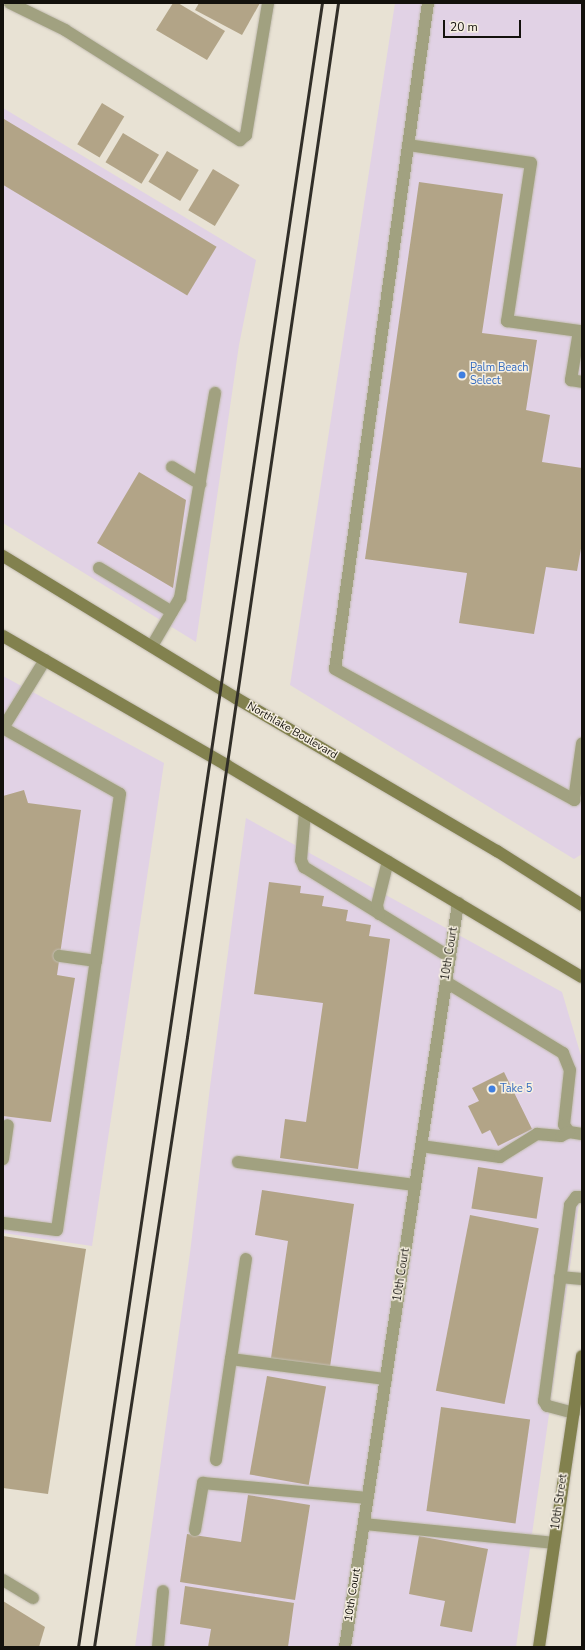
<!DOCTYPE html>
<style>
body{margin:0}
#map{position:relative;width:585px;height:1650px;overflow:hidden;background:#e8e2d4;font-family:"Nunito Sans",sans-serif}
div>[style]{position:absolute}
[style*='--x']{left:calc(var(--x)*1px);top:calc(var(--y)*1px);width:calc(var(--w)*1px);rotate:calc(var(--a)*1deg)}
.commercial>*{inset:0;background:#e1d2e5}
.building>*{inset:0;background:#b2a487;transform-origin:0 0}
.roads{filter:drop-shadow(0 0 1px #c2bcb0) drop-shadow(0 0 1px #c2bcb0)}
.lane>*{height:12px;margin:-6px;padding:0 6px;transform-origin:6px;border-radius:6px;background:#a1a180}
.street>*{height:12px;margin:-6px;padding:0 6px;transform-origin:6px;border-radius:6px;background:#a1a180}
.secondary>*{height:12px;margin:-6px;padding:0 6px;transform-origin:6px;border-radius:6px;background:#82814e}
.rail>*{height:3px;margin:-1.5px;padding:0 1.5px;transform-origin:1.5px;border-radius:1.5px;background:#312e28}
.dots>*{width:11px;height:11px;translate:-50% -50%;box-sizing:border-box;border:2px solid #f6efe1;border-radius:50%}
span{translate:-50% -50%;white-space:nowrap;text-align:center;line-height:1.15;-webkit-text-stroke:3px #f6efe1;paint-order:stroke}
.shop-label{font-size:11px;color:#366cbe}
.left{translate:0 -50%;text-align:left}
.street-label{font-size:11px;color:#13110c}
.frame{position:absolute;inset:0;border:4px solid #13110c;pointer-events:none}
.scale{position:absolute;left:443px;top:20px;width:78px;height:18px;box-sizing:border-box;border:2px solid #13110c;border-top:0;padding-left:5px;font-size:12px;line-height:14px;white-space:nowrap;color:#13110c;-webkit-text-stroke:3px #f6efe1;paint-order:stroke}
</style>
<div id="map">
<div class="commercial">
<div style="clip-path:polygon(395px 3px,582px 3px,582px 854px,574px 859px,290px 685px)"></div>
<div style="clip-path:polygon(3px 108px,256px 260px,239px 345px,196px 642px,3px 523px)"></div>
<div style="clip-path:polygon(3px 676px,164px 763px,92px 1246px,3px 1233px)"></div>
<div style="clip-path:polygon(246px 818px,562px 992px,582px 1059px,582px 1182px,516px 1647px,135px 1647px,190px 1253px,210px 1087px)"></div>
</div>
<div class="building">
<div style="clip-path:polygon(173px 3px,178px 3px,225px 31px,207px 60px,156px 30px)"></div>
<div style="clip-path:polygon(199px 3px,260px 3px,242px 35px,195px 10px)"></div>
<div style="left:102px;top:103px;width:26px;height:48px;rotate:31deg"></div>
<div style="left:4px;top:119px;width:248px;height:57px;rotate:31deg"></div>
<div style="left:123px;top:133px;width:42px;height:34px;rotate:31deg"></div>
<div style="left:167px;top:151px;width:37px;height:36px;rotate:31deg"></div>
<div style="left:213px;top:169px;width:31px;height:48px;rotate:31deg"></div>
<div style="clip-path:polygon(419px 182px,503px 194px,482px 333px,537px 340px,526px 410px,550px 415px,542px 462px,582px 468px,582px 543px,577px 571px,546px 567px,534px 634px,459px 623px,467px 573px,365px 559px)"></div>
<div style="clip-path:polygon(139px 472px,186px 500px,173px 588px,97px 543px)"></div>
<div style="clip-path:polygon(24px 790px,28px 803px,81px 810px,57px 975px,75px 978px,51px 1122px,3px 1116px,3px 796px)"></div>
<div style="clip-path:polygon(269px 882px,301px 886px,300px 893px,324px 896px,322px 906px,348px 910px,346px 921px,371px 925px,369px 936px,390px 939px,358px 1169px,280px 1158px,285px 1119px,306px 1122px,323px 1003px,254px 994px)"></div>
<div style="clip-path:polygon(504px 1072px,532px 1129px,498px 1146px,490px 1130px,482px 1134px,468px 1106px,479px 1101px,472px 1088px)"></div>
<div style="left:478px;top:1167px;width:66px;height:42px;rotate:9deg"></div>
<div style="clip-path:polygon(262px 1190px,354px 1204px,330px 1367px,271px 1358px,288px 1241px,255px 1235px)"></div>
<div style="left:470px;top:1215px;width:70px;height:179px;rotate:11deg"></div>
<div style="clip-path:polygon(3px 1236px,86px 1249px,48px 1494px,3px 1488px)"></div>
<div style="left:267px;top:1376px;width:60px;height:100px;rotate:10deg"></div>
<div style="left:441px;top:1407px;width:90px;height:105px;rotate:8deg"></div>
<div style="clip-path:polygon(248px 1495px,310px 1505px,295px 1600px,180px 1582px,187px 1534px,241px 1542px)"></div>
<div style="clip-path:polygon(419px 1536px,488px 1549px,472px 1632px,440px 1626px,445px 1601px,409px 1594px)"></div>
<div style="clip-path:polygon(185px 1586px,294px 1603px,288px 1647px,208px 1647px,211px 1629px,180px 1624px)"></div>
<div style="clip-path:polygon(3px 1601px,45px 1627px,39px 1647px,3px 1647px)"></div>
</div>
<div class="roads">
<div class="lane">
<div style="--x:10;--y:3;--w:61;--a:26.1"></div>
<div style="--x:65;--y:30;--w:207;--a:32.2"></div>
<div style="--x:240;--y:140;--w:8;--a:-40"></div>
<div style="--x:246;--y:135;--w:134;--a:-80.5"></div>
<div style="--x:428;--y:3;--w:672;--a:97.95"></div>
<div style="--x:335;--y:669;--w:273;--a:28.7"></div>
<div style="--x:574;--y:800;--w:57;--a:-81.9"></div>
<div style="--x:408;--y:145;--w:124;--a:8.3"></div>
<div style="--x:531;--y:163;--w:160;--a:98.6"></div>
<div style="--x:507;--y:321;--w:73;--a:7.9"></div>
<div style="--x:579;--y:331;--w:50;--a:99.3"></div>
<div style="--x:571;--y:380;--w:11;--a:10"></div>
<div style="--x:172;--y:467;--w:33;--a:31"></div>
<div style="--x:99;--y:568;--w:85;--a:31.1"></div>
<div style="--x:152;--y:646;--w:56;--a:-59.7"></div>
<div style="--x:180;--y:598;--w:208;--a:-80.3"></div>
<div style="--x:3;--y:728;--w:134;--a:29.4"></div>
<div style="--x:120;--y:794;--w:169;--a:98.2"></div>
<div style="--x:96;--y:961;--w:37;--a:-172"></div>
<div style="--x:3;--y:728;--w:80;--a:-58.3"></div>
<div style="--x:305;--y:812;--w:48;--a:94.8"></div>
<div style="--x:301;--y:860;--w:8;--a:67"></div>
<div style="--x:304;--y:867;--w:172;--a:31.7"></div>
<div style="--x:379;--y:914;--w:9;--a:-103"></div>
<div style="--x:377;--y:905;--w:45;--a:-76"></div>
<div style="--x:446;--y:982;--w:137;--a:31.3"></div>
<div style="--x:563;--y:1053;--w:18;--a:68"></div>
<div style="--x:570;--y:1070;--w:55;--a:96.2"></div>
<div style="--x:564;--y:1125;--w:9;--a:54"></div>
<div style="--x:569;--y:1132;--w:13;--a:9"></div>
<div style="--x:421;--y:1146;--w:80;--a:7.9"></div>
<div style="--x:500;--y:1157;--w:44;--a:-31.9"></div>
<div style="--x:537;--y:1134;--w:24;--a:5"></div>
<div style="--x:561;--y:1136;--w:9;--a:-27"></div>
<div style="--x:3;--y:1159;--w:34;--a:-82"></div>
<div style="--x:238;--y:1162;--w:178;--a:7.4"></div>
<div style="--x:3;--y:1223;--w:54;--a:7.4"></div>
<div style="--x:57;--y:1230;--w:272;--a:-81.8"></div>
<div style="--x:560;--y:1277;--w:22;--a:5"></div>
<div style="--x:231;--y:1359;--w:101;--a:-81.5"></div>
<div style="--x:574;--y:1413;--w:28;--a:-165"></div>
<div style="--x:547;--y:1406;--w:6;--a:-121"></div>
<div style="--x:544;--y:1401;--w:198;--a:-82.4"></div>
<div style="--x:570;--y:1205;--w:10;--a:-53"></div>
<div style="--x:576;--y:1197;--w:6;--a:0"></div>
<div style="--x:216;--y:1460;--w:102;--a:-81.6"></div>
<div style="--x:231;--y:1359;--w:156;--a:7.4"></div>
<div style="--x:364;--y:1524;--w:191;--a:5.7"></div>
<div style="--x:195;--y:1530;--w:48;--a:-80.3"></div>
<div style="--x:203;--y:1483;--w:165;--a:5.2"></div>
<div style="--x:3;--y:1580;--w:35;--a:31"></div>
<div style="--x:158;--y:1647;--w:56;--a:-84.9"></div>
</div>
<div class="street">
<div style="--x:345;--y:1647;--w:753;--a:-81.36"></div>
</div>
<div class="secondary">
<div style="--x:3;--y:556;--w:273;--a:31.4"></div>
<div style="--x:236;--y:698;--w:303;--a:30.4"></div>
<div style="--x:497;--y:851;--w:101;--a:32.4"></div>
<div style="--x:3;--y:636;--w:258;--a:30"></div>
<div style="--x:226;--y:765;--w:414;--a:30.8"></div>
<div style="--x:539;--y:1647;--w:294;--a:-81.6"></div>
</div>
</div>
<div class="rail">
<div style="--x:78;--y:1647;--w:1662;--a:-81.56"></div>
<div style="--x:94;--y:1647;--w:617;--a:-81.33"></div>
<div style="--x:187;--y:1037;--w:1045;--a:-81.69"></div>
</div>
<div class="dots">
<div style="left:462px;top:375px;background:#3f7fe0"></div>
<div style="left:492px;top:1089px;background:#3f7fe0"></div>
</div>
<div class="shop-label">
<span class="left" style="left:470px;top:375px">Palm Beach<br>Select</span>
<span class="left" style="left:500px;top:1089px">Take 5</span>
</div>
<div class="street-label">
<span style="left:292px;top:731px;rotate:30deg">Northlake Boulevard</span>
<span style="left:450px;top:954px;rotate:-81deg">10th Court</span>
<span style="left:402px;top:1275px;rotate:-81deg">10th Court</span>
<span style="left:560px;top:1502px;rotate:-82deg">10th Street</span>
<span style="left:353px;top:1595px;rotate:-81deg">10th Court</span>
</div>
<div class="frame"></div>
<div class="scale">20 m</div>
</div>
